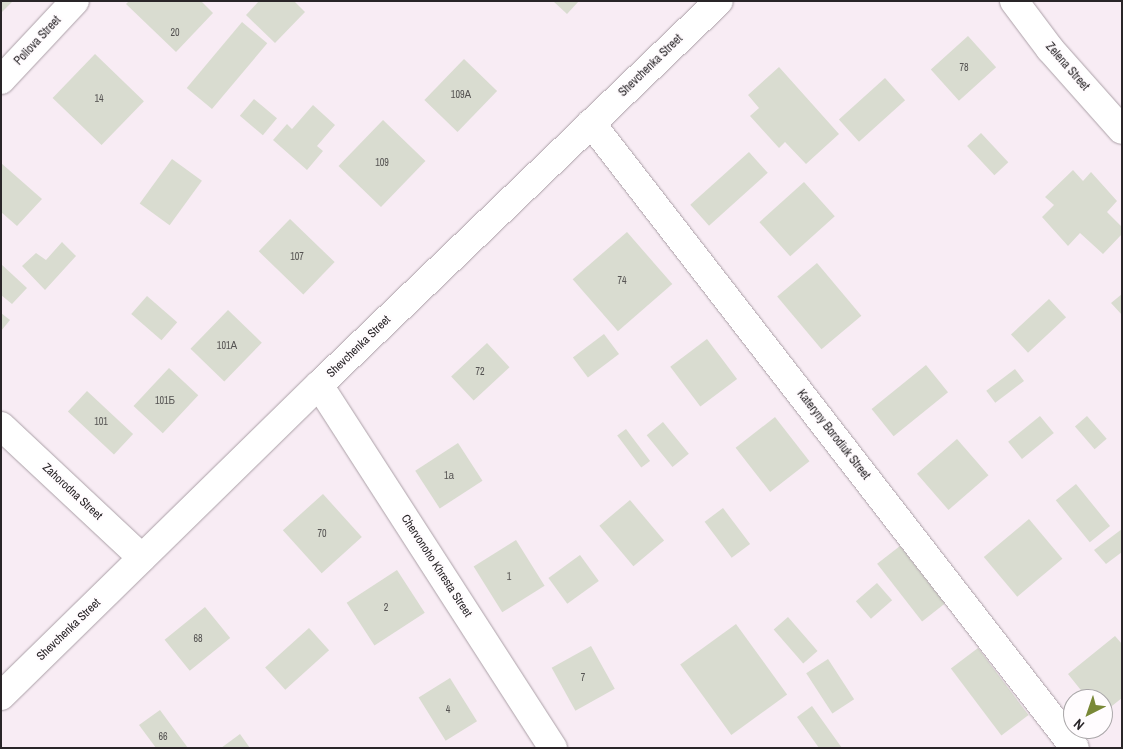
<!DOCTYPE html>
<meta charset="utf-8">
<style>
body{margin:0}
#map{position:relative;width:1123px;height:749px;overflow:hidden;background:#f8ecf4;font-family:"Archivo Narrow",sans-serif}
div>[style]{position:absolute}
[style*='--x']{left:calc(var(--x)*1px);top:calc(var(--y)*1px);width:calc(var(--w)*1px);rotate:calc(var(--a)*1deg)}
.building>*{inset:0;background:#d9dcd0;transform-origin:0 0}
.roads{filter:drop-shadow(0 0 1px #aba0a7) drop-shadow(0 0 1px #aba0a7)}
.minor>*{height:28px;margin:-14px;padding:0 14px;transform-origin:14px;border-radius:14px;background:#fff}
span{translate:-50% -50%;white-space:nowrap;text-align:center;line-height:1.15;-webkit-text-stroke:4.5px #fffcfe;paint-order:stroke}
.number-label{font-size:10px;color:#555352}
.number-label span{-webkit-text-stroke-width:0}
.street-label{font-size:12px;color:#292528}
.frame{position:absolute;inset:0;border:2px solid #292528;pointer-events:none}
.north{position:absolute;left:1063px;top:689px;width:50px;height:50px;box-sizing:border-box;background:#fffcfe;border:1px solid #a9a6a8;border-radius:50%;rotate:221deg;font-size:14px;font-weight:700;line-height:20px;text-align:center;color:#292528}
.north::after{content:'';display:block;margin:auto;width:18px;height:22px;background:#798837;clip-path:polygon(50% 0,100% 100%,50% 72%,0 100%)}
</style>
<div id="map">
<div class="building">
<div style="clip-path:polygon(1px 1px,13px 1px,1px 13px)"></div>
<div style="clip-path:polygon(129px 1px,201px 1px,213px 13px,176px 52px,126px 4px)"></div>
<div style="clip-path:polygon(259px 1px,294px 1px,305px 12px,275px 43px,246px 15px)"></div>
<div style="clip-path:polygon(553px 1px,579px 1px,567px 14px)"></div>
<div style="left:242px;top:22px;width:33px;height:86px;rotate:40deg"></div>
<div style="left:968px;top:36px;width:42px;height:50px;rotate:48deg"></div>
<div style="left:95px;top:54px;width:68px;height:61px;rotate:44deg"></div>
<div style="left:464px;top:59px;width:46px;height:57px;rotate:44deg"></div>
<div style="clip-path:polygon(779px 67px,839px 134px,806px 164px,785px 142px,779px 148px,750px 116px,759px 108px,748px 95px)"></div>
<div style="left:885px;top:78px;width:30px;height:62px;rotate:48deg"></div>
<div style="left:254px;top:99px;width:30px;height:22px;rotate:40deg"></div>
<div style="clip-path:polygon(313px 105px,335px 125px,317px 146px,323px 151px,307px 170px,273px 140px,287px 124px,292px 129px)"></div>
<div style="left:383px;top:120px;width:59px;height:64px;rotate:44deg"></div>
<div style="left:981px;top:133px;width:40px;height:19px;rotate:47deg"></div>
<div style="left:749px;top:152px;width:28px;height:79px;rotate:48deg"></div>
<div style="left:172px;top:159px;width:37px;height:55px;rotate:36deg"></div>
<div style="clip-path:polygon(1px 163px,42px 199px,17px 226px,1px 212px)"></div>
<div style="clip-path:polygon(1073px 170px,1083px 181px,1091px 172px,1117px 201px,1107px 212px,1122px 227px,1122px 234px,1103px 254px,1080px 233px,1068px 246px,1042px 217px,1054px 205px,1045px 197px)"></div>
<div style="left:804px;top:182px;width:46px;height:60px;rotate:48deg"></div>
<div style="left:290px;top:219px;width:62px;height:45px;rotate:44deg"></div>
<div style="left:627px;top:232px;width:69px;height:72px;rotate:49deg"></div>
<div style="clip-path:polygon(62px 242px,76px 256px,45px 290px,22px 266px,36px 253px,46px 260px)"></div>
<div style="left:817px;top:263px;width:69px;height:52px;rotate:50deg"></div>
<div style="clip-path:polygon(1px 264px,27px 288px,12px 304px,1px 295px)"></div>
<div style="clip-path:polygon(1122px 294px,1122px 315px,1111px 303px)"></div>
<div style="left:147px;top:296px;width:40px;height:24px;rotate:41deg"></div>
<div style="left:1049px;top:299px;width:25px;height:52px;rotate:47deg"></div>
<div style="left:228px;top:310px;width:47px;height:54px;rotate:44deg"></div>
<div style="clip-path:polygon(1px 313px,10px 320px,1px 331px)"></div>
<div style="left:604px;top:334px;width:25px;height:39px;rotate:53deg"></div>
<div style="left:707px;top:339px;width:50px;height:46px;rotate:53deg"></div>
<div style="left:487px;top:343px;width:33px;height:49px;rotate:47deg"></div>
<div style="left:926px;top:365px;width:35px;height:70px;rotate:51deg"></div>
<div style="left:169px;top:368px;width:40px;height:52px;rotate:43deg"></div>
<div style="left:1015px;top:369px;width:15px;height:36px;rotate:53deg"></div>
<div style="left:87px;top:391px;width:63px;height:28px;rotate:43deg"></div>
<div style="left:1040px;top:416px;width:22px;height:41px;rotate:51deg"></div>
<div style="left:1087px;top:416px;width:30px;height:16px;rotate:49deg"></div>
<div style="left:775px;top:417px;width:56px;height:50px;rotate:52deg"></div>
<div style="left:663px;top:422px;width:41px;height:21px;rotate:51deg"></div>
<div style="left:626px;top:429px;width:40px;height:11px;rotate:53deg"></div>
<div style="left:957px;top:439px;width:48px;height:53px;rotate:49deg"></div>
<div style="left:458px;top:443px;width:45px;height:51px;rotate:57deg"></div>
<div style="left:1076px;top:484px;width:54px;height:26px;rotate:51deg"></div>
<div style="left:323px;top:494px;width:58px;height:54px;rotate:48deg"></div>
<div style="left:630px;top:500px;width:53px;height:40px;rotate:50deg"></div>
<div style="left:723px;top:508px;width:45px;height:23px;rotate:53deg"></div>
<div style="left:1029px;top:519px;width:52px;height:59px;rotate:50deg"></div>
<div style="clip-path:polygon(1122px 529px,1122px 552px,1106px 564px,1094px 550px)"></div>
<div style="left:516px;top:540px;width:54px;height:50px;rotate:58deg"></div>
<div style="left:900px;top:546px;width:73px;height:29px;rotate:52deg"></div>
<div style="left:580px;top:555px;width:32px;height:39px;rotate:54deg"></div>
<div style="left:397px;top:570px;width:51px;height:60px;rotate:57deg"></div>
<div style="left:877px;top:583px;width:23px;height:28px;rotate:49deg"></div>
<div style="left:205px;top:607px;width:40px;height:52px;rotate:51deg"></div>
<div style="left:788px;top:617px;width:45px;height:19px;rotate:49deg"></div>
<div style="left:736px;top:624px;width:87px;height:69px;rotate:54deg"></div>
<div style="left:309px;top:628px;width:30px;height:59px;rotate:48deg"></div>
<div style="clip-path:polygon(1115px 636px,1122px 644px,1122px 698px,1103px 713px,1103px 699px,1088px 699px,1068px 674px)"></div>
<div style="left:591px;top:646px;width:49px;height:45px;rotate:61deg"></div>
<div style="left:978px;top:648px;width:84px;height:34px;rotate:53deg"></div>
<div style="left:828px;top:659px;width:48px;height:26px;rotate:57deg"></div>
<div style="left:450px;top:678px;width:51px;height:37px;rotate:58deg"></div>
<div style="clip-path:polygon(812px 706px,842px 748px,819px 748px,797px 717px)"></div>
<div style="clip-path:polygon(160px 710px,188px 748px,156px 748px,139px 725px)"></div>
<div style="clip-path:polygon(240px 734px,250px 748px,221px 748px)"></div>
</div>
<div class="roads">
<div class="minor">
<div style="--x:1014;--y:1;--w:60;--a:53.1"></div>
<div style="--x:1050;--y:49;--w:108;--a:48.4"></div>
<div style="--x:1;--y:80;--w:108;--a:-46.9"></div>
<div style="--x:591;--y:123;--w:790;--a:52.25"></div>
<div style="--x:319;--y:385;--w:432;--a:57.2"></div>
<div style="--x:1;--y:426;--w:193;--a:43.1"></div>
<div style="--x:1;--y:696;--w:445;--a:-44.4"></div>
<div style="--x:319;--y:385;--w:554;--a:-43.83"></div>
</div>
</div>
<div class="number-label">
<span style="left:175px;top:33px">20</span>
<span style="left:964px;top:68px">78</span>
<span style="left:461px;top:95px">109А</span>
<span style="left:99px;top:99px">14</span>
<span style="left:382px;top:163px">109</span>
<span style="left:297px;top:257px">107</span>
<span style="left:622px;top:281px">74</span>
<span style="left:227px;top:346px">101А</span>
<span style="left:480px;top:372px">72</span>
<span style="left:165px;top:401px">101Б</span>
<span style="left:101px;top:422px">101</span>
<span style="left:449px;top:476px">1а</span>
<span style="left:322px;top:534px">70</span>
<span style="left:509px;top:577px">1</span>
<span style="left:386px;top:608px">2</span>
<span style="left:198px;top:639px">68</span>
<span style="left:583px;top:678px">7</span>
<span style="left:448px;top:710px">4</span>
<span style="left:163px;top:737px">66</span>
</div>
<div class="street-label">
<span style="left:38px;top:41px;rotate:-47deg">Poliova Street</span>
<span style="left:651px;top:66px;rotate:-44deg">Shevchenka Street</span>
<span style="left:1067px;top:67px;rotate:49deg">Zelena Street</span>
<span style="left:359px;top:347px;rotate:-44deg">Shevchenka Street</span>
<span style="left:833px;top:435px;rotate:52deg">Kateryny Borodiuk Street</span>
<span style="left:72px;top:492px;rotate:43deg">Zahorodna Street</span>
<span style="left:436px;top:566px;rotate:57deg">Chervonoho Khresta Street</span>
<span style="left:69px;top:630px;rotate:-44deg">Shevchenka Street</span>
</div>
<div class="frame"></div>
<div class="north">N</div>
</div>
